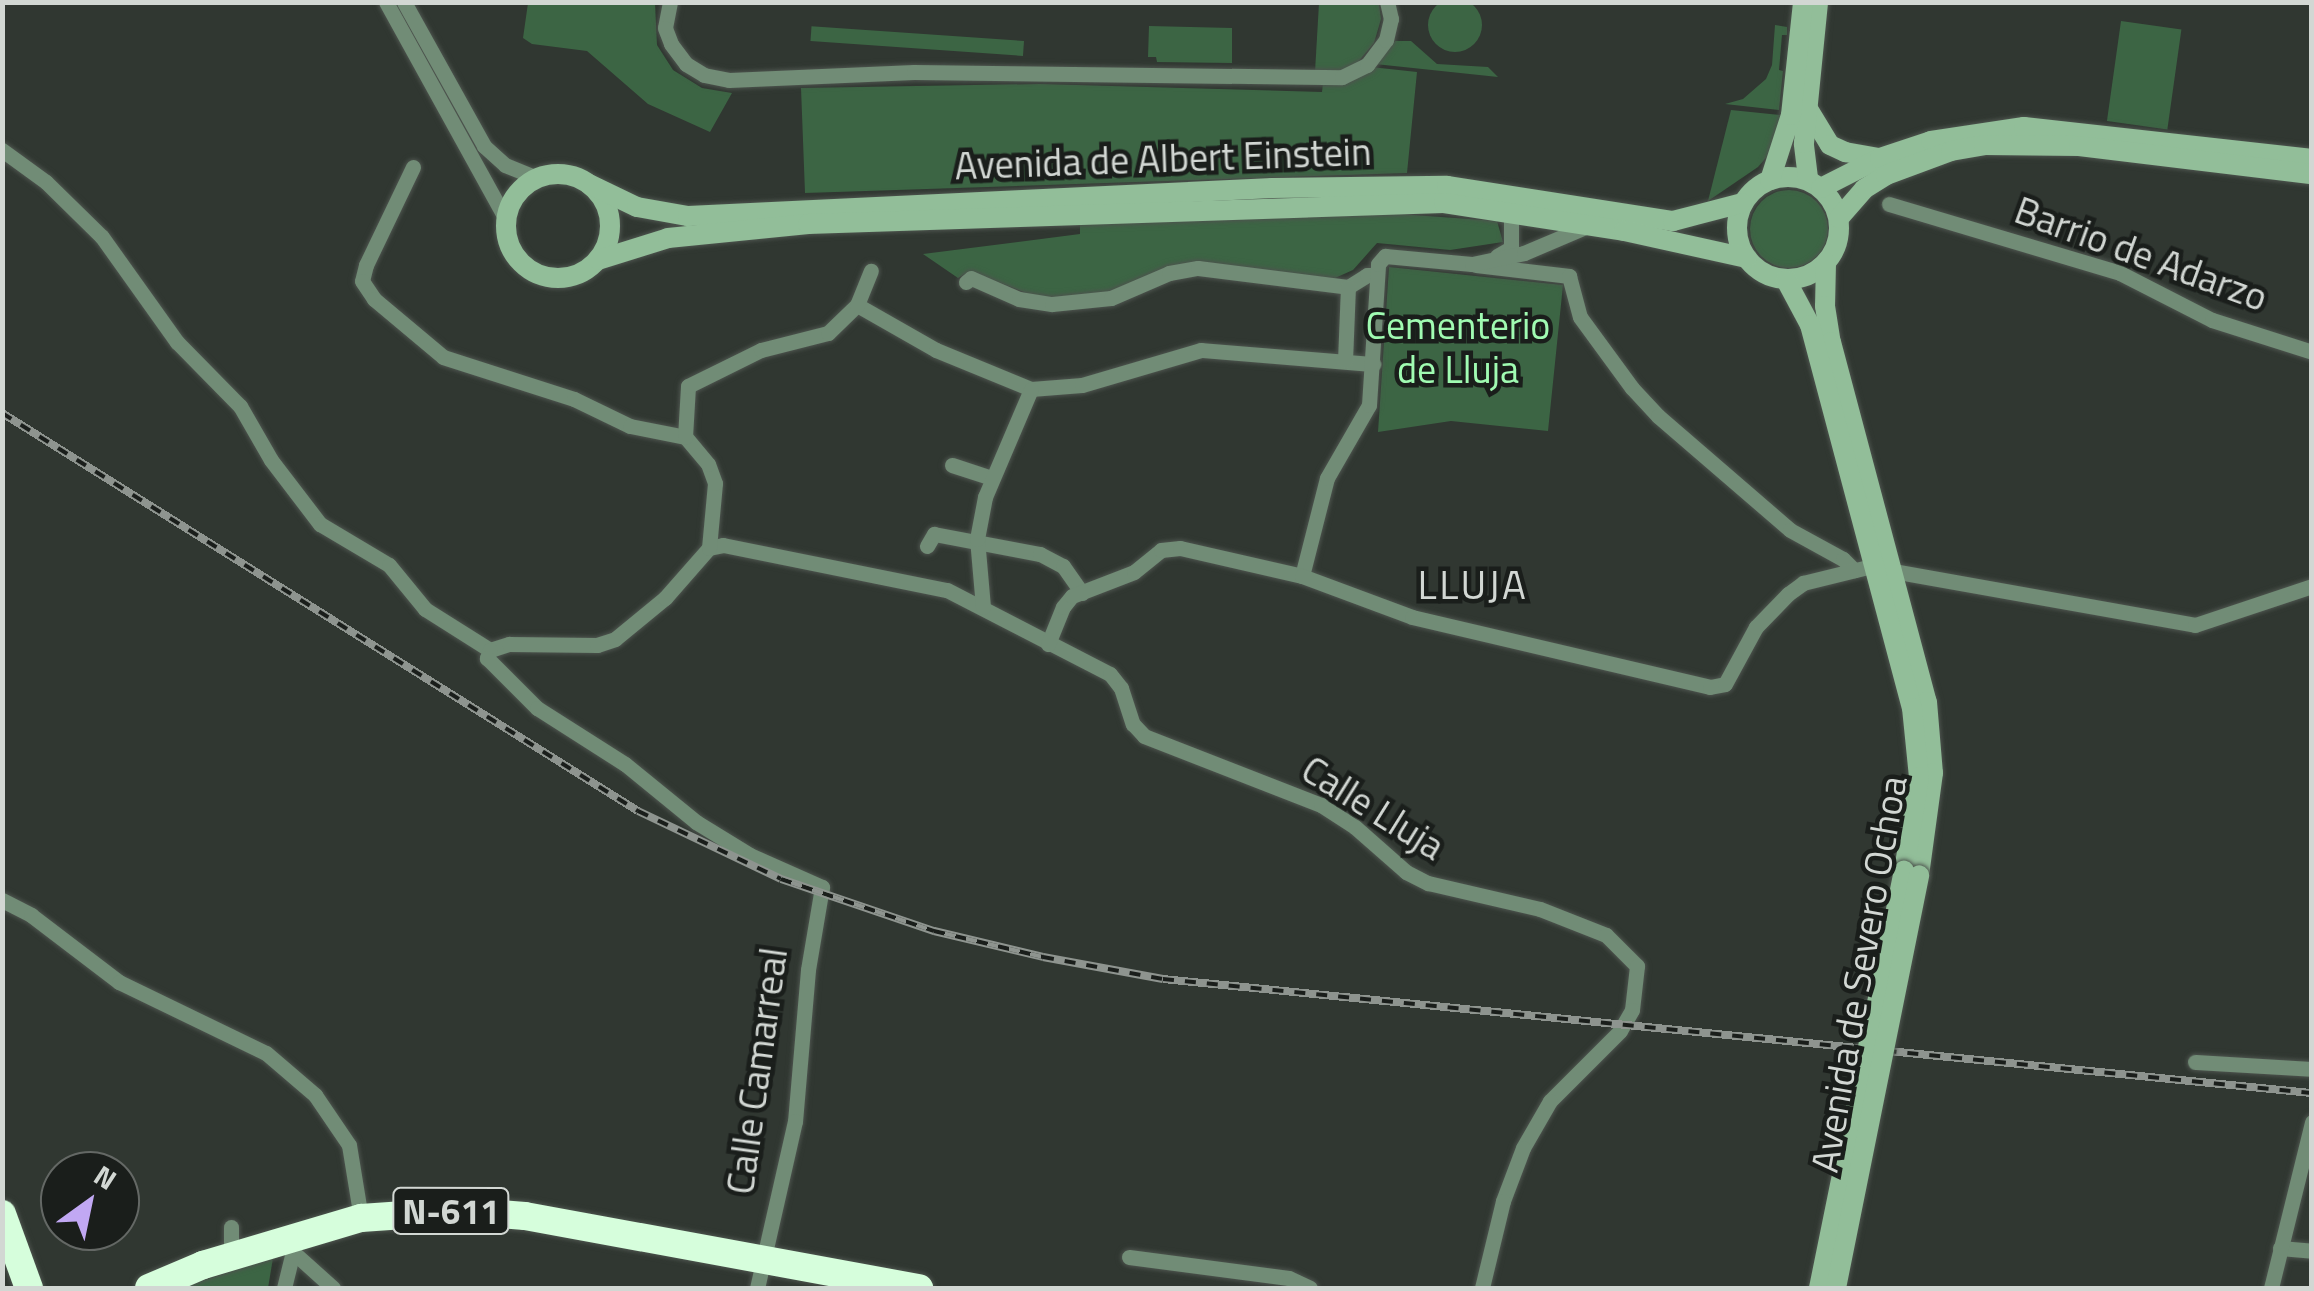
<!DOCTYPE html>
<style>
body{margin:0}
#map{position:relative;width:2314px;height:1291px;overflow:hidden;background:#303731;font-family:"Titillium Web",sans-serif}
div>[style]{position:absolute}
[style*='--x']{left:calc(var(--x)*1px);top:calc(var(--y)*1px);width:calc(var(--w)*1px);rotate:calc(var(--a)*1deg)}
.green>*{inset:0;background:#3c6544;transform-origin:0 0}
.round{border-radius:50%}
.roads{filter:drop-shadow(0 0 2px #4d544e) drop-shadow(0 0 2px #4d544e)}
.street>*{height:15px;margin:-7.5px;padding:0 7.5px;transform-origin:7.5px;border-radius:7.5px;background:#718c76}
.secondary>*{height:20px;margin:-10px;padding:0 10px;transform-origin:10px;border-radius:10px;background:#92be99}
.secondary>.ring{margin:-10px;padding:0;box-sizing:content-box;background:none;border:20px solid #92be99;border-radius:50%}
.highway>*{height:28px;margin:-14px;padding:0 14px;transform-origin:14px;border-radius:14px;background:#d6fedc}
.rail>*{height:8px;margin-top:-4px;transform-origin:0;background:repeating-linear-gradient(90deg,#1a1e1b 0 11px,#8e948f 0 22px);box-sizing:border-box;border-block:2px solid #8e948f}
.bridges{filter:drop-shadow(0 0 2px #4d544e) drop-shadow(0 0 2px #4d544e)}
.secondary-bridge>*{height:20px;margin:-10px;padding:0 10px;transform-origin:10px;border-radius:10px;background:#92be99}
span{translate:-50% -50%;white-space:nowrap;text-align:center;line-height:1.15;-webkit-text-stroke:9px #1a1e1b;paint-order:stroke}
.shield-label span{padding:2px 8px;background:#1a1e1b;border:2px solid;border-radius:8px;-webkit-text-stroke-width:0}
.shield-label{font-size:35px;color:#d2d7d3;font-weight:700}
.street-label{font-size:38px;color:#d2d7d3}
.park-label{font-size:38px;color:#a0fbb2}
.neighbourhood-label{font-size:40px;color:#d2d7d3;letter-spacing:2.5px}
.frame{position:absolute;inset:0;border:5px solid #d2d7d3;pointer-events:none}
.north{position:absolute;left:40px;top:1151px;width:100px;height:100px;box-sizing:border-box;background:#1a1e1b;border:2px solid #646865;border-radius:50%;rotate:33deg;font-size:28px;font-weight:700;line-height:40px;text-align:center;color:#d2d7d3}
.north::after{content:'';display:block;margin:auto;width:35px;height:45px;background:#c1a8f3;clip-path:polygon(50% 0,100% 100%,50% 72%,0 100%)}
</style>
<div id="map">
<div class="green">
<div class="round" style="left:1428px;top:-2px;width:54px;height:54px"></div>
<div style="clip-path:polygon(528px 3px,655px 3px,657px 45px,673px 70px,702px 88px,732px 93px,710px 132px,648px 104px,587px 51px,532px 44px,523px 38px)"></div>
<div style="clip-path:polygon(1319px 3px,1379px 4px,1381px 19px,1374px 43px,1358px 62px,1339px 71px,1315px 72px)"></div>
<div style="left:2121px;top:21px;width:61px;height:101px;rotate:8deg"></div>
<div style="clip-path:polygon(1775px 25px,1787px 27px,1787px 35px,1782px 35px,1779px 70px,1783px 71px,1779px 110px,1725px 104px,1743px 99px,1766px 79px,1772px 65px)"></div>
<div style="clip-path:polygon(1149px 26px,1232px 28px,1232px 63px,1157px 62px,1156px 57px,1148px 57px)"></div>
<div style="left:1024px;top:41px;width:15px;height:213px;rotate:94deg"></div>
<div style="clip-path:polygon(1395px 41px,1411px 41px,1437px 64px,1488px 67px,1498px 77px,1375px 64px)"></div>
<div style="clip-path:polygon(1371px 67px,1417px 72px,1407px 173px,805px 193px,801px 88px,1040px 84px,1322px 92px,1323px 83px)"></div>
<div style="clip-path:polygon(1731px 110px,1780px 115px,1780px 123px,1770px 153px,1758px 167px,1708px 201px)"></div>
<div class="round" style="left:1750px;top:190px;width:78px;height:78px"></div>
<div style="clip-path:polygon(1399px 214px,1497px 221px,1503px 242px,1450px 250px,1377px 243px,1353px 270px,1335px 278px,1194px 264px,1096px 296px,1062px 300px,1034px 296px,970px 271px,958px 278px,923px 254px,1080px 234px,1080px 224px)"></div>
<div style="clip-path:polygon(1389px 267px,1563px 285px,1548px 431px,1451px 421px,1378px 432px)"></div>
<div style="clip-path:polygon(273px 1258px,268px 1288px,180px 1288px)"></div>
</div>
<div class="roads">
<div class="street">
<div style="--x:386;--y:2;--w:248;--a:61.1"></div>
<div style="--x:404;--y:2;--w:165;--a:60.9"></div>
<div style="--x:484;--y:146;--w:28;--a:42"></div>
<div style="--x:505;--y:165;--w:35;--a:22"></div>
<div style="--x:670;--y:2;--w:26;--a:101"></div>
<div style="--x:665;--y:28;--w:17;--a:69"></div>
<div style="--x:671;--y:44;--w:25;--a:53"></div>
<div style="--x:686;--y:64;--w:21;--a:31"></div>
<div style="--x:704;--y:75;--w:25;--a:11"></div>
<div style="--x:729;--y:80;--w:185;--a:-2.5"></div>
<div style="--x:914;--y:72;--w:428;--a:0.7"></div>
<div style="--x:1342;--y:77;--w:28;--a:-26"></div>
<div style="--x:1367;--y:65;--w:31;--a:-53"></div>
<div style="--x:1386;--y:40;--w:22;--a:-77"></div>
<div style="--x:1391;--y:19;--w:17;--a:-103"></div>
<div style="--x:2;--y:150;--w:54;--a:36"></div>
<div style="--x:46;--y:182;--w:78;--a:44.5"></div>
<div style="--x:102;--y:237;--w:129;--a:54.5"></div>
<div style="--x:177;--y:342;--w:90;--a:45.5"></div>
<div style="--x:240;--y:406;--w:62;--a:60.1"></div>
<div style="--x:271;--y:460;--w:81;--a:52.6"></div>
<div style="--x:320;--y:524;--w:80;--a:30.7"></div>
<div style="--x:389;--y:565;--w:57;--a:50.7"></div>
<div style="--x:425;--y:609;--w:77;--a:32.2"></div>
<div style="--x:490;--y:650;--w:20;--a:-18"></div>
<div style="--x:509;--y:644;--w:88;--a:0.7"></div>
<div style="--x:597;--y:645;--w:19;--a:-18"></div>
<div style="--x:615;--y:639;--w:65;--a:-39.4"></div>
<div style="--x:665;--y:598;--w:67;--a:-48.7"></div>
<div style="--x:709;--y:548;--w:14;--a:-12"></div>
<div style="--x:723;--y:545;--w:228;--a:11.4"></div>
<div style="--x:947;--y:590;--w:183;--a:27.3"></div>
<div style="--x:1110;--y:674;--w:18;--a:52"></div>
<div style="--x:1121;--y:688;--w:38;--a:72"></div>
<div style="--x:1133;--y:724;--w:16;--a:47"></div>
<div style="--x:1144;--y:736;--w:190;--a:21.3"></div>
<div style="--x:1321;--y:805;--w:40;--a:32.9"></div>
<div style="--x:1355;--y:827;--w:68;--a:41.4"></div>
<div style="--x:1406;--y:872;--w:25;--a:27"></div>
<div style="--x:1428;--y:883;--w:115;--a:13.1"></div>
<div style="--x:1540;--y:909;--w:71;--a:21.5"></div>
<div style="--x:1606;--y:935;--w:44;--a:45"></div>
<div style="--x:1637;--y:966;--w:44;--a:96.5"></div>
<div style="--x:1632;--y:1010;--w:24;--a:120"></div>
<div style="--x:1620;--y:1031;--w:99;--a:135"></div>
<div style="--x:1550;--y:1101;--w:54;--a:119.9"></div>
<div style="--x:1523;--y:1148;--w:57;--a:110.7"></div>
<div style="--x:1503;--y:1201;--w:89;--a:103.6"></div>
<div style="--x:413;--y:167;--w:109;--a:115.6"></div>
<div style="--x:366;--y:265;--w:16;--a:104"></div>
<div style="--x:362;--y:281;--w:22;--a:56"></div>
<div style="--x:374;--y:299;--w:90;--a:40"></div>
<div style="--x:443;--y:357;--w:138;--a:17.8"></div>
<div style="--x:574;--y:399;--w:62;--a:25.7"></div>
<div style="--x:630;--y:426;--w:56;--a:11.3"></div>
<div style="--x:1889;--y:204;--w:241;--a:16.6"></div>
<div style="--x:2120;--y:273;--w:103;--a:27.1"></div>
<div style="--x:2212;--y:320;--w:105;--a:17.7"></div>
<div style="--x:1497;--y:256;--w:16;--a:-30"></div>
<div style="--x:1511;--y:248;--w:37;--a:-90"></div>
<div style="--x:1476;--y:265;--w:94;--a:6.7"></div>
<div style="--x:1569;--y:276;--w:42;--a:75"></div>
<div style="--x:1580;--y:317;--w:88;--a:53.8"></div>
<div style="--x:1632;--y:388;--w:38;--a:47"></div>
<div style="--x:1658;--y:416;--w:174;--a:40.8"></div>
<div style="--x:1790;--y:530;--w:60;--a:28.7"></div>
<div style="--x:1843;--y:559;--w:16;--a:45"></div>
<div style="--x:966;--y:282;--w:6;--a:-39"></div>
<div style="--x:971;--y:278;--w:52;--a:23.6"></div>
<div style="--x:1019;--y:299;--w:33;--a:9"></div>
<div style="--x:1052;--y:304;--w:59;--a:-5.8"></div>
<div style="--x:1111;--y:298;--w:63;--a:-23.3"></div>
<div style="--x:1169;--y:273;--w:29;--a:-10"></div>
<div style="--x:1198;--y:268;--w:151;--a:7.2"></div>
<div style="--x:1348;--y:287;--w:22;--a:-32"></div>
<div style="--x:1367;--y:275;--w:10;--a:0"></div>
<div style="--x:857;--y:305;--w:91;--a:29.7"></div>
<div style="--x:936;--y:350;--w:103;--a:22.3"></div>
<div style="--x:1031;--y:389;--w:51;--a:-4.5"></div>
<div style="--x:1082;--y:385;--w:124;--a:-16.4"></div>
<div style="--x:1201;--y:350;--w:173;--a:4.7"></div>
<div style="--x:1345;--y:361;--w:74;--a:-87.7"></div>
<div style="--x:952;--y:465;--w:39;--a:18"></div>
<div style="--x:927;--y:546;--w:14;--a:-60"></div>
<div style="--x:934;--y:534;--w:108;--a:10.7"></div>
<div style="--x:1040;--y:554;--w:26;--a:28"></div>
<div style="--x:1063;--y:566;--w:33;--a:55"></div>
<div style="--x:709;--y:548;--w:65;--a:-84.7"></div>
<div style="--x:715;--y:483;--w:20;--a:-110"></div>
<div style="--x:708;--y:464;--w:35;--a:-130"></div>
<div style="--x:685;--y:437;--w:51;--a:-86.6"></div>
<div style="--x:688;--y:386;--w:81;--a:-26.3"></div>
<div style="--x:761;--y:350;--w:69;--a:-14.2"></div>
<div style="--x:828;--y:333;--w:40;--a:-44"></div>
<div style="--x:857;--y:305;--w:37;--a:-68"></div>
<div style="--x:1893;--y:571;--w:307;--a:10.1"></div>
<div style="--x:2195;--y:625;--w:123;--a:-18.4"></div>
<div style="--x:1302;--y:576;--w:101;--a:-75.7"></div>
<div style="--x:1327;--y:478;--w:84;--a:-60.1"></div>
<div style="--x:1369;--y:405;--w:141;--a:-86.3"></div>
<div style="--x:1378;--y:264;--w:11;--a:-49"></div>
<div style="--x:1385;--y:256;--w:87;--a:5.3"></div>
<div style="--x:1472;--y:264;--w:53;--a:-11.9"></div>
<div style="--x:1524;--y:253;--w:72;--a:-23"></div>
<div style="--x:983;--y:607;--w:68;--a:-95"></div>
<div style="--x:977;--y:539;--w:43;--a:-79.2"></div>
<div style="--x:985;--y:497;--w:117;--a:-66.9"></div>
<div style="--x:1048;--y:644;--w:40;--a:-68"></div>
<div style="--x:1063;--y:607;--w:14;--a:-51"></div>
<div style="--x:1072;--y:596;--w:66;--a:-21.2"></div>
<div style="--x:1134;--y:572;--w:35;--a:-39"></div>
<div style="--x:1161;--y:550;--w:19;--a:-6"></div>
<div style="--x:1180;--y:548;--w:125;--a:12.9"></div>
<div style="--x:1302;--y:576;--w:117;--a:20.4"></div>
<div style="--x:1412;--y:617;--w:306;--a:13.2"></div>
<div style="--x:1710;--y:687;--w:15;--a:-11"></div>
<div style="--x:1725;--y:684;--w:65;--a:-61.5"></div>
<div style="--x:1756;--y:627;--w:46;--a:-45.9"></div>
<div style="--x:1788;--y:594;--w:19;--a:-36"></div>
<div style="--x:1803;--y:583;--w:75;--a:-13.9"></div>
<div style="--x:490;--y:650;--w:9;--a:111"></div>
<div style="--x:487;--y:658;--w:71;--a:45"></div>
<div style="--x:537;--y:708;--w:104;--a:32.5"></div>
<div style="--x:625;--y:764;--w:92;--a:39.2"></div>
<div style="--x:696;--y:822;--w:63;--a:31.4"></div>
<div style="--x:750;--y:855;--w:79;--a:24"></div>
<div style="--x:822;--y:887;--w:84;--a:99.6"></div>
<div style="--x:808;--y:970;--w:152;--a:94.9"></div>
<div style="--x:795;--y:1121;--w:171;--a:102.8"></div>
<div style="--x:2;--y:900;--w:33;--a:27"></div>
<div style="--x:31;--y:915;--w:111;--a:37.3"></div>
<div style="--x:119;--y:982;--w:163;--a:25.8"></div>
<div style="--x:266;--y:1053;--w:65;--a:40.6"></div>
<div style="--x:315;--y:1095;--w:60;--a:55.8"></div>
<div style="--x:349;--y:1145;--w:74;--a:80.7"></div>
<div style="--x:2195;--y:1062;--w:117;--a:3.4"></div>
<div style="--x:2280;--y:1248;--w:32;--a:5"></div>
<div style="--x:293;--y:1252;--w:54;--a:42"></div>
<div style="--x:231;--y:1256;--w:29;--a:-90"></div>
<div style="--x:1129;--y:1257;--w:161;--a:7.5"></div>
<div style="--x:1289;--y:1278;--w:23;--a:25"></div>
<div style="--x:284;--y:1288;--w:55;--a:-76.2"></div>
<div style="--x:2271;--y:1288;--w:171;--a:-76.1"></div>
</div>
<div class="secondary">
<div style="--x:1808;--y:109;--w:42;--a:58.6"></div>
<div style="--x:1830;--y:145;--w:17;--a:25"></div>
<div style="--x:1845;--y:152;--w:36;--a:10"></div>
<div class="ring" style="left:506px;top:174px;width:84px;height:84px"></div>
<div class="ring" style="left:1737px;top:177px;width:82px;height:82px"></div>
<div style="--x:1808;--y:178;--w:35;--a:-97"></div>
<div style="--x:1804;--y:143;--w:142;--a:-84.3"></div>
<div style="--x:1770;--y:180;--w:68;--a:-72.1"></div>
<div style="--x:1791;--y:115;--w:114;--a:-83.9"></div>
<div style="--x:589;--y:184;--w:53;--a:25.6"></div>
<div style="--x:637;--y:207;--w:52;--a:10"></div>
<div style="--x:688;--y:216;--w:585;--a:-2.74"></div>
<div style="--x:1272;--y:188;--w:175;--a:-0.7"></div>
<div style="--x:1447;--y:186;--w:229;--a:8.8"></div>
<div style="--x:1673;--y:221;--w:71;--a:-14.6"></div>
<div style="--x:1821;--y:188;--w:66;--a:-27"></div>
<div style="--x:1880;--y:158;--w:54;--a:-18.4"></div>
<div style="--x:1931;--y:141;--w:94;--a:-8.6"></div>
<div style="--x:2024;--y:127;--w:290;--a:6.3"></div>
<div style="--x:1839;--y:218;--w:38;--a:-49"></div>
<div style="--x:1864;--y:189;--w:26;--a:-32"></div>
<div style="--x:1886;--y:175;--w:69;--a:-20.3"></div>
<div style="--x:1951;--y:151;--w:34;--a:-10"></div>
<div style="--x:1984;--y:145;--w:95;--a:0.6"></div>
<div style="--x:2079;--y:146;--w:235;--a:6.9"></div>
<div style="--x:598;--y:260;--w:73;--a:-17.4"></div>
<div style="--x:668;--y:238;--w:141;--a:-5.7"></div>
<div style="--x:808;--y:224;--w:636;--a:-1.89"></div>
<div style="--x:1444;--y:203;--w:182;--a:8.8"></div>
<div style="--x:1624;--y:231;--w:126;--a:12.4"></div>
<div style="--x:1826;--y:263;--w:43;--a:91.3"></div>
<div style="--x:1825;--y:306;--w:36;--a:81"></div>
<div style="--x:1831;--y:342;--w:373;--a:75.1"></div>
<div style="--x:1927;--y:702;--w:71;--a:85.2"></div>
<div style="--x:1933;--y:773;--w:103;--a:97.8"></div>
<div style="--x:1786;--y:280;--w:51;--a:61.9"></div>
<div style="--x:1810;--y:325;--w:396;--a:75.1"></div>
<div style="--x:1912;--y:708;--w:69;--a:84.2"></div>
<div style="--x:1919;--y:777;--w:95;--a:99.1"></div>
</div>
<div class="highway">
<div style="--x:2;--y:1214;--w:79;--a:70"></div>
<div style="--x:149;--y:1288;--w:59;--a:-23.1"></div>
<div style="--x:203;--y:1265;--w:165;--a:-16.6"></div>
<div style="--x:361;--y:1218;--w:101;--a:-4"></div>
<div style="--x:462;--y:1211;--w:63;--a:4.5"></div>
<div style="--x:525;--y:1216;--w:401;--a:10.4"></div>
</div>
</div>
<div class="rail">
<div style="--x:2;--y:413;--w:750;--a:32.04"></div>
<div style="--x:638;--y:811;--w:158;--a:25.4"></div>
<div style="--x:781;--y:879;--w:162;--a:18.8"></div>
<div style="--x:934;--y:931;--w:112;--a:13.4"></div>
<div style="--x:1043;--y:957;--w:122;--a:10.4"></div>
<div style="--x:1163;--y:979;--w:1155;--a:5.67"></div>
</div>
<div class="bridges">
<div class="secondary-bridge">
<div style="--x:1819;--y:1288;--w:426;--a:-78.5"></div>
<div style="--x:1836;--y:1288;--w:421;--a:-78.6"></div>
</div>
</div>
<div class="shield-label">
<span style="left:451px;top:1211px">N-611</span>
</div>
<div class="street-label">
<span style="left:1163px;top:159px;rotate:-2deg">Avenida de Albert Einstein</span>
<span style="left:2141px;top:254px;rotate:20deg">Barrio de Adarzo</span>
<span style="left:1373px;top:808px;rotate:32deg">Calle Lluja</span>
<span style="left:1859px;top:974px;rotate:-80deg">Avenida de Severo Ochoa</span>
<span style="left:757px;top:1071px;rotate:-82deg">Calle Camarreal</span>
</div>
<div class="park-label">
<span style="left:1458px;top:348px">Cementerio<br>de Lluja</span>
</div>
<div class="neighbourhood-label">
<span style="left:1473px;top:585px">LLUJA</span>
</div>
<div class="frame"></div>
<div class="north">N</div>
</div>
